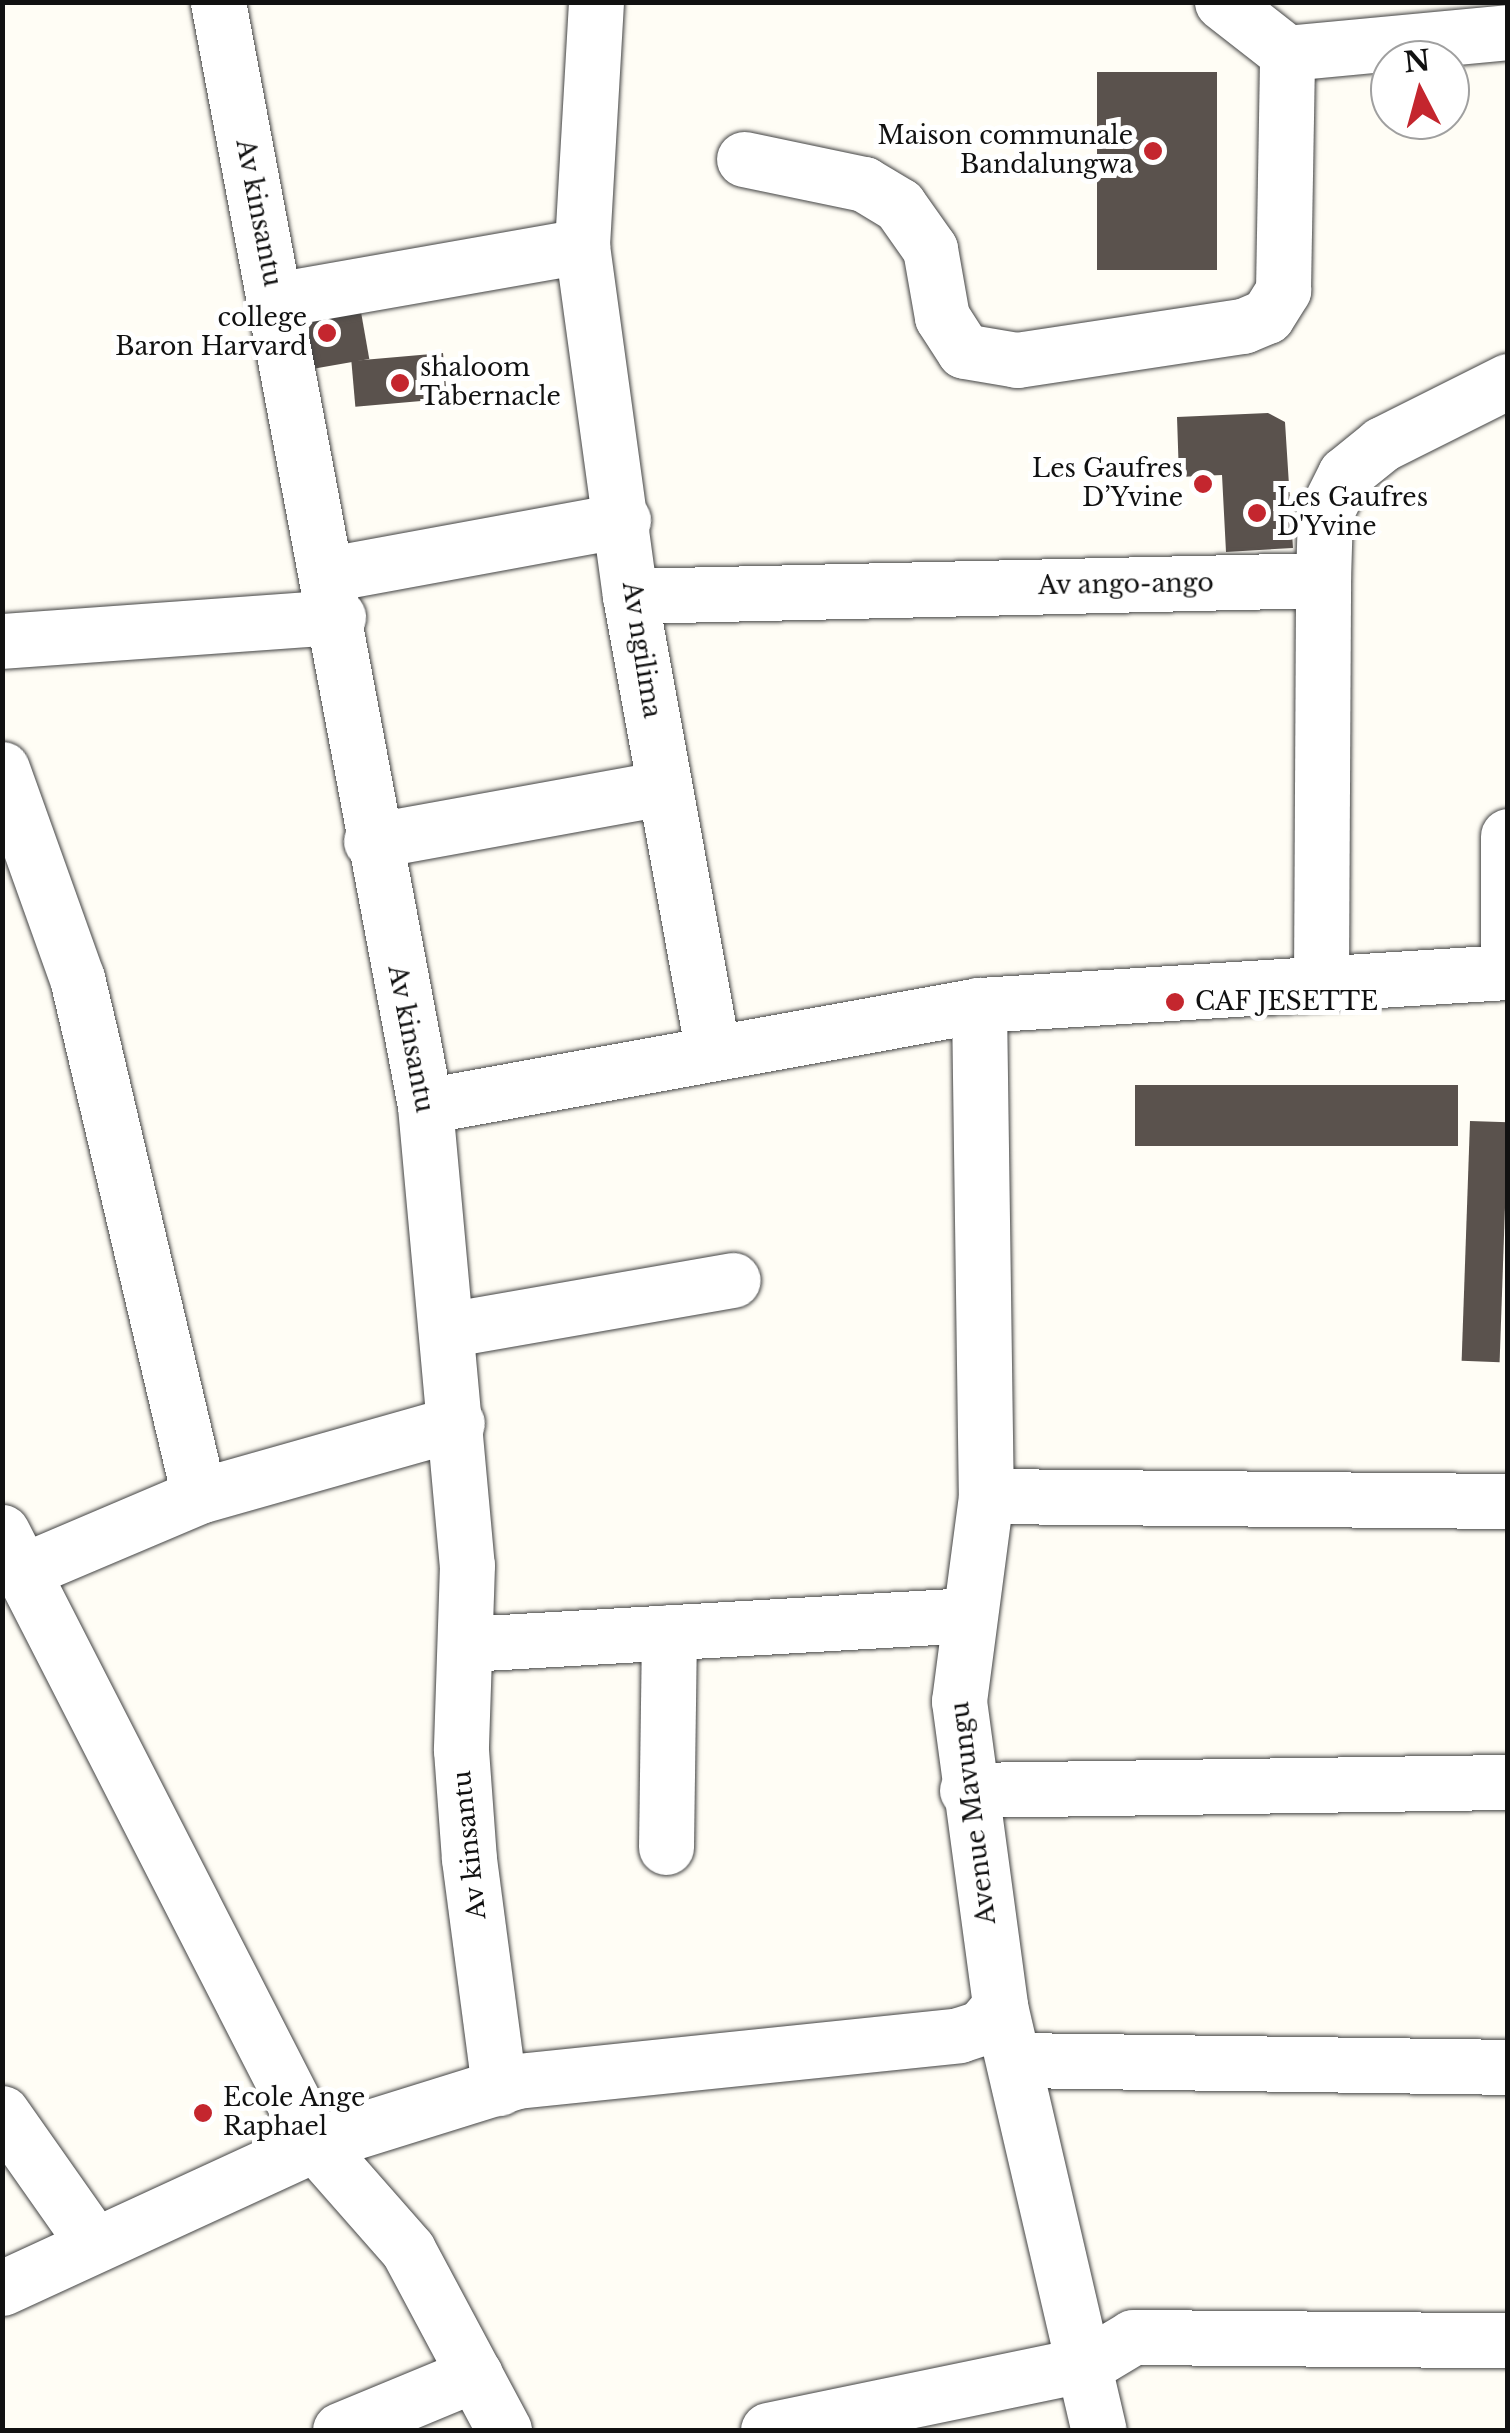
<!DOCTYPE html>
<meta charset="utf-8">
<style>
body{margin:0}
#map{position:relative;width:1510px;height:2433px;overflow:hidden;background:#fffdf5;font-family:"Libre Baskerville",serif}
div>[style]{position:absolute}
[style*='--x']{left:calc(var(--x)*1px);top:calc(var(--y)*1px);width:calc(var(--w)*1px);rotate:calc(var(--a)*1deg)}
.building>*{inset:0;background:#5a524d;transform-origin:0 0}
.roads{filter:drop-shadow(0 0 2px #444) drop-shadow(0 0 2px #444)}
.minor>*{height:55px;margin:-27.5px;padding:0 27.5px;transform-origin:27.5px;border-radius:27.5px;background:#fff}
.dots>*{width:28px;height:28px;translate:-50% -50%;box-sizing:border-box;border:5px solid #fff;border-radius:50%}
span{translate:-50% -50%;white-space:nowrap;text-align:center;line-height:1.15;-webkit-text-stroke:10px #fff;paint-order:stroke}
.poi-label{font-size:25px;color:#111}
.right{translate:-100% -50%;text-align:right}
.left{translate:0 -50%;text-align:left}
.street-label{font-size:25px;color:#111}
.frame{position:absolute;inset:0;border:5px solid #111;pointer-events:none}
.north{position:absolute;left:1370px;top:40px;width:100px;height:100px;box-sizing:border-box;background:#fff;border:2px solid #a0a0a0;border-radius:50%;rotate:354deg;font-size:28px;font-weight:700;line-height:40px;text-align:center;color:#111}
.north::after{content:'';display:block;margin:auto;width:35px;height:45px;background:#c4262e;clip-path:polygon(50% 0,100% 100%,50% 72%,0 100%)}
</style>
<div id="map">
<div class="building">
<div style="left:1097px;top:72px;width:120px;height:198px"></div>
<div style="left:358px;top:295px;width:65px;height:74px;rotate:80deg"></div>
<div style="left:443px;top:353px;width:46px;height:92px;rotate:85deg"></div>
<div style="clip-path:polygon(1268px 413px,1285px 422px,1293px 548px,1226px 552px,1222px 475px,1179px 477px,1177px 417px)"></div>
<div style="left:1135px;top:1085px;width:323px;height:61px"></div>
<div style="left:1470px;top:1121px;width:38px;height:240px;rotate:2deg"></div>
</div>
<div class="roads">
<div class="minor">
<div style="--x:218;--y:2;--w:1123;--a:79.38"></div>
<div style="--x:425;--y:1106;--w:461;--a:84.8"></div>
<div style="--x:467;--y:1565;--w:185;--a:91.9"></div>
<div style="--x:461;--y:1750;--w:109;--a:85.8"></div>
<div style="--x:469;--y:1859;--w:231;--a:82.5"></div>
<div style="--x:596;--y:2;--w:244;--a:93.3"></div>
<div style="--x:582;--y:246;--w:353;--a:82.2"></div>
<div style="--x:630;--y:596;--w:463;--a:79.7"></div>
<div style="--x:1222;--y:2;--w:83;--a:38.1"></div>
<div style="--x:1287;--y:53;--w:222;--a:-5.4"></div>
<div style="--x:744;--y:159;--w:123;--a:11.8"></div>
<div style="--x:864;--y:184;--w:41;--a:31"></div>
<div style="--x:899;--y:205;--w:54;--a:54.8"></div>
<div style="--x:930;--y:249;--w:69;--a:80"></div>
<div style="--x:942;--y:317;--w:40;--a:57.1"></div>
<div style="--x:964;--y:351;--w:54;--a:9.6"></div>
<div style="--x:1017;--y:360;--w:229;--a:-8.6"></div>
<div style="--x:1243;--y:326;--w:26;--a:-23"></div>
<div style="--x:1267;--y:316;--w:31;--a:-58"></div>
<div style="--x:1283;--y:290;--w:237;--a:-89"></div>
<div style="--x:275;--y:300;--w:312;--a:-10"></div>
<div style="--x:329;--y:574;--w:299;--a:-10.4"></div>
<div style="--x:630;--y:596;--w:693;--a:-1.32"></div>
<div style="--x:1323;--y:580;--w:66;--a:-88.3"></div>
<div style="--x:1325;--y:514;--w:45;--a:-63.4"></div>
<div style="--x:1345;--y:474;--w:48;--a:-39"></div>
<div style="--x:1382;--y:444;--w:141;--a:-26.6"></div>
<div style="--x:2;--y:641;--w:337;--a:-4.1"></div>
<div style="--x:2;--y:769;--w:222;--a:70.3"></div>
<div style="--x:77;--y:978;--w:532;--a:76.75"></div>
<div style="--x:1508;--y:836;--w:136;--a:90"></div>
<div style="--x:371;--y:841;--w:297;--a:-10.3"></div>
<div style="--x:1321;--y:980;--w:400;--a:-89.7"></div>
<div style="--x:979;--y:1005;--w:491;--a:89.2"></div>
<div style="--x:986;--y:1496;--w:207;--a:97.5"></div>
<div style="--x:959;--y:1701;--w:308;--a:82.3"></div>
<div style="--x:1000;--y:2006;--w:435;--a:76.9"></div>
<div style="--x:425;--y:1106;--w:563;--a:-10.33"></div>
<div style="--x:979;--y:1005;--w:528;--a:-3.58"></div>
<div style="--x:446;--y:1330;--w:291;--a:-9.9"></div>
<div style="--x:986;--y:1496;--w:522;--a:0.55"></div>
<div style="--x:2;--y:1532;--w:687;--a:62.91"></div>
<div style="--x:315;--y:2144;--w:141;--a:48.7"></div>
<div style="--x:408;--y:2250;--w:204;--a:61.9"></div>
<div style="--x:25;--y:1570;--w:189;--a:-23"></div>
<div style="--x:199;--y:1496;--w:268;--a:-15.8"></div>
<div style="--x:467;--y:1644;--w:498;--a:-3.3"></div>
<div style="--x:967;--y:1790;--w:541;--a:-0.85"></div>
<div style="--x:666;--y:1847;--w:215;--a:-89.2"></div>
<div style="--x:1015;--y:2060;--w:493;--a:0.8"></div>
<div style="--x:2;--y:2113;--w:160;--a:54.9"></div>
<div style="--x:2;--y:2288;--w:345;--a:-24.7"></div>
<div style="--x:315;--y:2144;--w:212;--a:-17.3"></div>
<div style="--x:517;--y:2081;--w:444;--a:-5.9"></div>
<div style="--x:959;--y:2035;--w:23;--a:-18"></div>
<div style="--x:981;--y:2028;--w:29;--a:-49"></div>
<div style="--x:340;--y:2430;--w:146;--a:-22.5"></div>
<div style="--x:768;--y:2430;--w:327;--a:-11.7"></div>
<div style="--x:1088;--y:2364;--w:52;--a:-31"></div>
<div style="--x:1133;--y:2337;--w:375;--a:0.5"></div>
</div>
</div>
<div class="dots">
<div style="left:1153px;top:151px;background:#c4262e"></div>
<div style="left:327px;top:333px;background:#c4262e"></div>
<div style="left:400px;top:383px;background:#c4262e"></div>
<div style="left:1203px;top:484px;background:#c4262e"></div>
<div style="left:1257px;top:513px;background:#c4262e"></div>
<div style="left:1175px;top:1002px;background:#c4262e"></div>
<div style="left:203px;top:2113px;background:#c4262e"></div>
</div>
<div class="poi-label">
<span class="right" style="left:1133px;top:151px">Maison communale<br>Bandalungwa</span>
<span class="right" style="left:307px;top:333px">college<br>Baron Harvard</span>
<span class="left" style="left:420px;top:383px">shaloom<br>Tabernacle</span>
<span class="right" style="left:1183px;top:484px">Les Gaufres<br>D’Yvine</span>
<span class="left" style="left:1277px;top:513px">Les Gaufres<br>D'Yvine</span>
<span class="left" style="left:1195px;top:1002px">CAF JESETTE</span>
<span class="left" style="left:223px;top:2113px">Ecole Ange<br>Raphael</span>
</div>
<div class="street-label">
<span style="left:258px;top:213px;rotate:79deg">Av kinsantu</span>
<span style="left:1126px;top:585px;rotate:-1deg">Av ango-ango</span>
<span style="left:641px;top:650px;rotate:81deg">Av ngilima</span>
<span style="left:410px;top:1039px;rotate:79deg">Av kinsantu</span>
<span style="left:974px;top:1813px;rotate:-97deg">Avenue Mavungu</span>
<span style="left:470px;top:1845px;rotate:-96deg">Av kinsantu</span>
</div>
<div class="frame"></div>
<div class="north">N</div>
</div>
